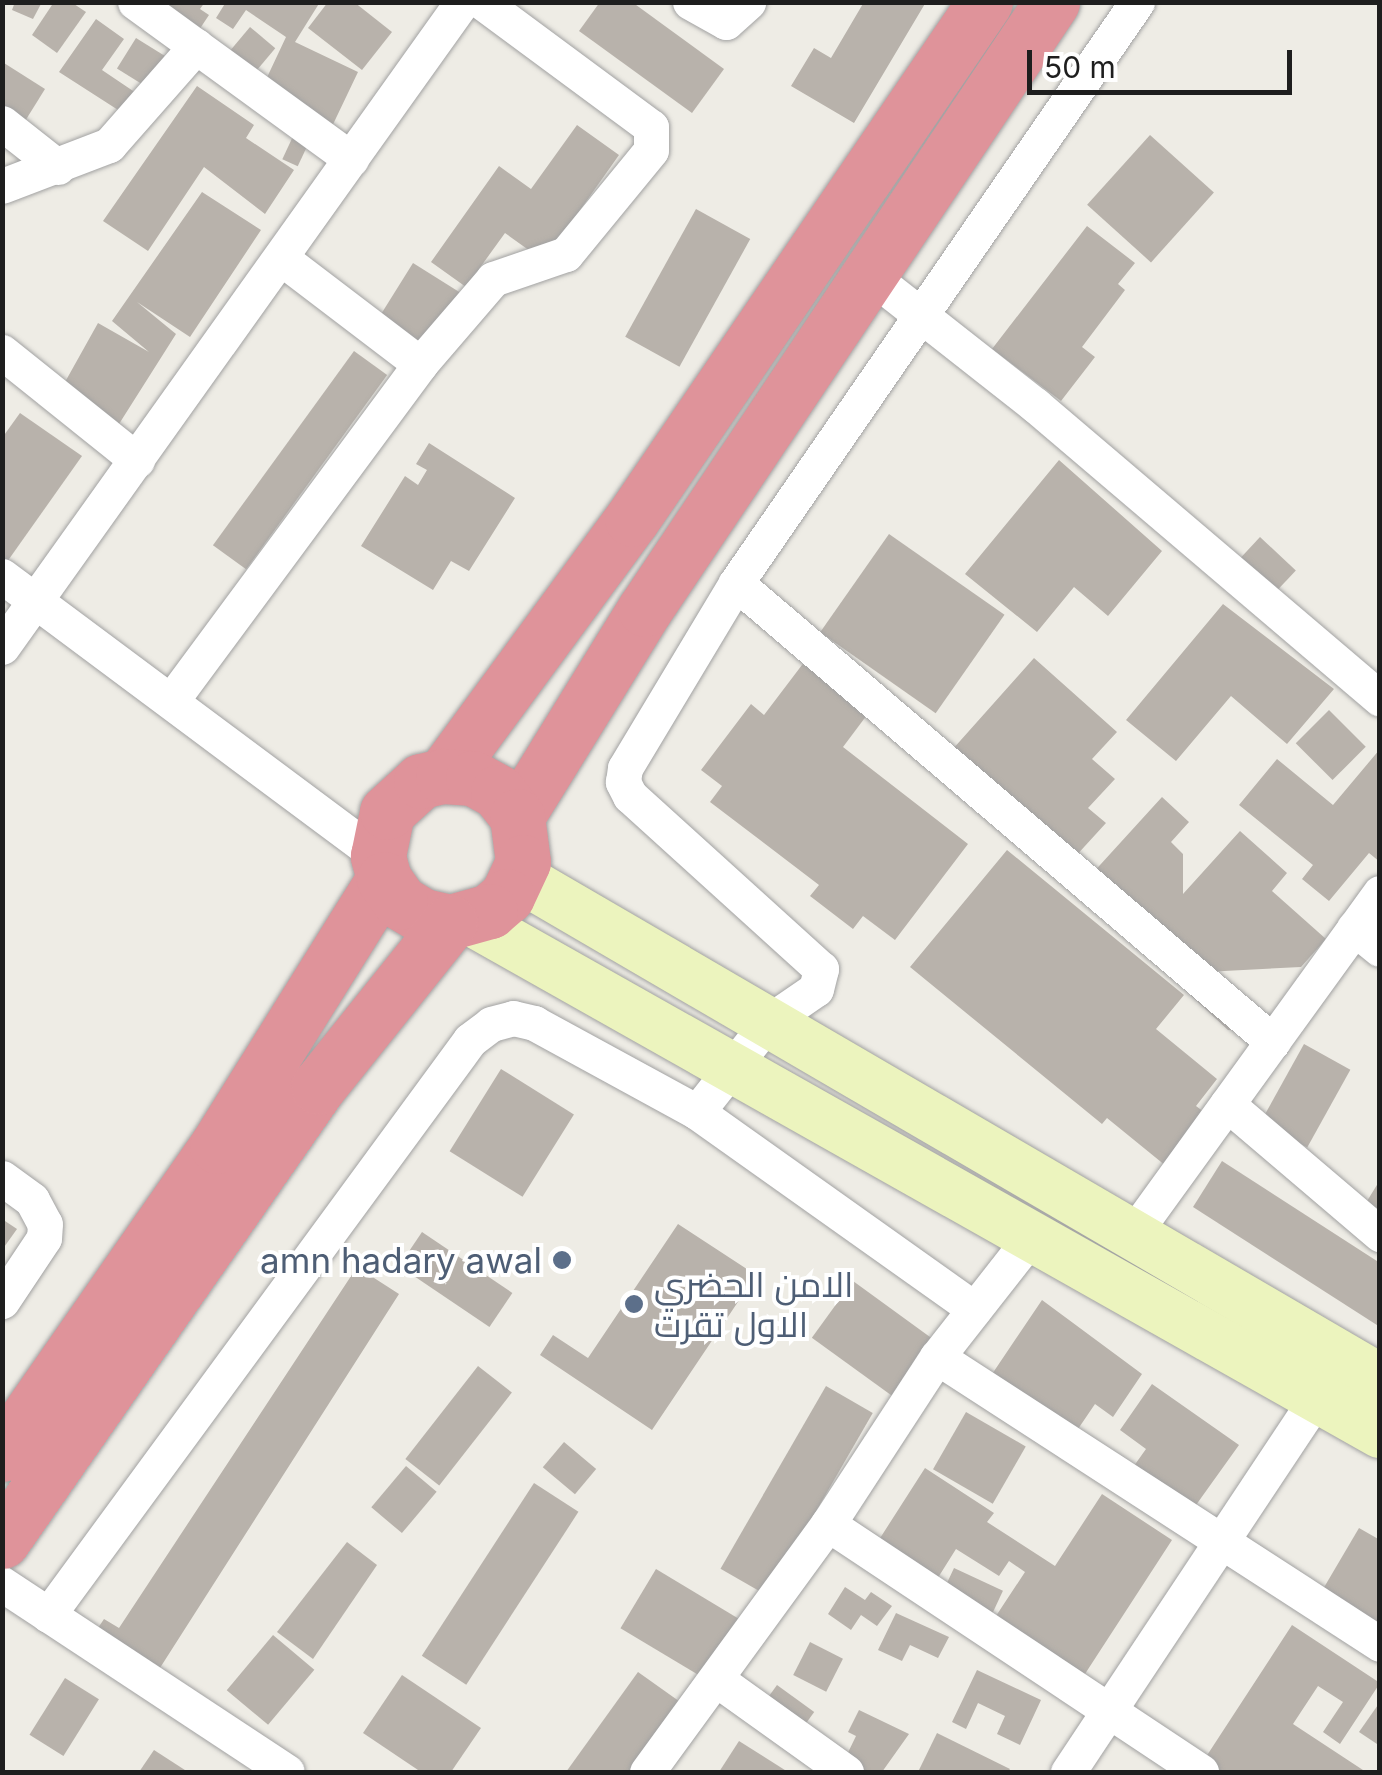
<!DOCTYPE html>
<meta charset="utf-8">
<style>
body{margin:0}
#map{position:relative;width:1382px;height:1775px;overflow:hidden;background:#eeece5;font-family:Inter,Cairo,sans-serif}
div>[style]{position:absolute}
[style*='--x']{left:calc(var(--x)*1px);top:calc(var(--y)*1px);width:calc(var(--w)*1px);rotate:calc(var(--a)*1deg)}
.building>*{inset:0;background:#b8b2ab;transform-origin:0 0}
.roads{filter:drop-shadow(0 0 2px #a2a2a2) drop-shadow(0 0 2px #a2a2a2)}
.street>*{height:35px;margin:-17.5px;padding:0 17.5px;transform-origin:17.5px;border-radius:17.5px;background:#fff}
.secondary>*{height:50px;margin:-25px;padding:0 25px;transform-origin:25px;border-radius:25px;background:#ecf4be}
.highway>*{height:55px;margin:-27.5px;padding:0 27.5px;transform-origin:27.5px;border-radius:27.5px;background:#df939a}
.dots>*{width:28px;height:28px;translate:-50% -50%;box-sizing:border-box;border:5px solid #fff;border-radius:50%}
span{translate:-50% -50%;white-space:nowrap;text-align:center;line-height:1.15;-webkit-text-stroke:8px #fff;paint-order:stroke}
.service-label{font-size:35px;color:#4e5e75}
.right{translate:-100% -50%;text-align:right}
.left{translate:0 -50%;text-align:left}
.frame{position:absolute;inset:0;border:5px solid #1e1e1e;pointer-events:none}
.scale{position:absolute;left:1027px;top:50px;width:265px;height:45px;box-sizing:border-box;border:5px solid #1e1e1e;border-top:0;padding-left:12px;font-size:30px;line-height:35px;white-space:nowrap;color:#1e1e1e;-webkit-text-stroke:8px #fff;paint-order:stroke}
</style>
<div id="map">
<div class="building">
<div style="clip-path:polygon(15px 2px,42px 2px,33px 19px,12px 10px)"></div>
<div style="clip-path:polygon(54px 2px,71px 2px,86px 12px,57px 53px,32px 35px)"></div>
<div style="clip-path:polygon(132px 2px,205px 2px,200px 9px,209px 15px,191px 42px)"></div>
<div style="clip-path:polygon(226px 2px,320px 2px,295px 42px,358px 72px,326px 139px,254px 105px,286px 37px,246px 10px,233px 29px,216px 18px)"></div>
<div style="clip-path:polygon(328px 2px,354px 2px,392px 32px,362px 70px,308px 28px)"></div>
<div style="clip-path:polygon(600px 2px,632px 2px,724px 69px,692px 113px,579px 31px)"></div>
<div style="clip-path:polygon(864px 2px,926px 2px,854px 123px,791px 86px,814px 48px,831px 58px)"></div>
<div style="clip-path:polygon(96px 19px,124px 39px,102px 70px,142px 97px,129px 117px,59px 72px)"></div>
<div style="left:250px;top:27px;width:33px;height:33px;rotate:40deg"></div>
<div style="left:136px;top:38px;width:36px;height:36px;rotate:32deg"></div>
<div style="clip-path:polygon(4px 63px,45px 89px,22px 126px,2px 114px)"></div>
<div style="clip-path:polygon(197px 86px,254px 125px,246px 138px,294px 170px,265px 214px,204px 167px,148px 251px,103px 221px)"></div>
<div style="clip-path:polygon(577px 125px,619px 155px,544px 261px,505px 233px,466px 287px,431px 262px,499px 166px,531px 189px)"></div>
<div style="left:295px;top:132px;width:17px;height:30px;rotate:25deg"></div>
<div style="left:1150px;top:135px;width:86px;height:94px;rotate:42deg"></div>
<div style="clip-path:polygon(202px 192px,261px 230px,190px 337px,137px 302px,176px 334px,119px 424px,60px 391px,98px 323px,149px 352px,112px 321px)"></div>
<div style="left:696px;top:209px;width:62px;height:146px;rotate:29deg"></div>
<div style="clip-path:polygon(1087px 226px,1135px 263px,1118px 284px,1125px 290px,1082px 347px,1095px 357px,1061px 401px,992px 349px)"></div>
<div style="left:413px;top:263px;width:55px;height:72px;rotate:32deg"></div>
<div style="left:354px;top:351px;width:41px;height:240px;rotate:36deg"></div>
<div style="clip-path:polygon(20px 413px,82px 456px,2px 569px,2px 438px)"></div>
<div style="clip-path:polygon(429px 443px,515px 498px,469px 571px,451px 561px,433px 590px,361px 546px,405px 476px,418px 485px,427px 470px,416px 464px)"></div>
<div style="clip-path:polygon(1059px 460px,1162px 551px,1108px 616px,1074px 587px,1037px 632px,965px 574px)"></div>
<div style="left:889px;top:534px;width:141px;height:120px;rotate:35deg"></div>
<div style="left:1260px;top:537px;width:49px;height:44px;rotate:43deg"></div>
<div style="clip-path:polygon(1223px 604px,1334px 689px,1287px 744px,1231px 696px,1176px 761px,1126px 720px)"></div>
<div style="clip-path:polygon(1034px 658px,1117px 732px,1092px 759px,1115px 779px,1088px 808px,1106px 823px,1074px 858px,952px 750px)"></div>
<div style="clip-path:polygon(805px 661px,870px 711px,843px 747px,968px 844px,895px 940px,863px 916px,853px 929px,810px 896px,819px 885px,710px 802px,722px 786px,701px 770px,751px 704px,764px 715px)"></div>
<div style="left:1329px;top:710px;width:52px;height:47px;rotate:45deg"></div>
<div style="clip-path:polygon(1380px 749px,1380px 862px,1369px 853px,1329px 901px,1302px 879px,1313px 865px,1239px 805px,1277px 759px,1333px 805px)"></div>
<div style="clip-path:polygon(1162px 797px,1189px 822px,1171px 842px,1183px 854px,1183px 894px,1240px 831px,1287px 873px,1272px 891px,1326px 939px,1301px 967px,1205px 972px,1259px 1030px,1228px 1030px,1186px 991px,1186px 963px,1090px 876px)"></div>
<div style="clip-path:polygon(1007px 850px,1184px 995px,1156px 1029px,1217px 1079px,1196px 1106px,1208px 1115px,1166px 1166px,1107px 1118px,1102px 1124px,910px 967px)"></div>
<div style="left:1304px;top:1044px;width:53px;height:89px;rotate:29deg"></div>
<div style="left:501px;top:1069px;width:86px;height:97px;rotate:32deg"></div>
<div style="clip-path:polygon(1222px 1161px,1380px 1263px,1380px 1327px,1193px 1207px)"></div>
<div style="clip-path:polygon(1380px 1180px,1380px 1215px,1364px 1206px)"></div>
<div style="clip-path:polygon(2px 1219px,17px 1229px,2px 1250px)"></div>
<div style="clip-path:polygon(678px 1224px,756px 1275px,652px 1430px,540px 1355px,553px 1335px,588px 1358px)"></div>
<div style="left:422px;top:1232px;width:109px;height:41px;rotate:34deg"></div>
<div style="clip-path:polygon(357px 1267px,399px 1294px,158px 1671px,96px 1631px,104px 1619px,119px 1628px)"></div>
<div style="left:853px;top:1281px;width:99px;height:70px;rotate:36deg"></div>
<div style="clip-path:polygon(1042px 1300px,1142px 1374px,1113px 1417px,1095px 1404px,1078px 1429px,982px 1389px)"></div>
<div style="left:478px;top:1366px;width:43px;height:118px;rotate:38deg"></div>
<div style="clip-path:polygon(1152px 1384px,1239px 1445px,1191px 1512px,1131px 1470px,1146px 1449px,1120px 1430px)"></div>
<div style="left:826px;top:1386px;width:54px;height:211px;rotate:30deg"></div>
<div style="left:966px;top:1412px;width:69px;height:66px;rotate:30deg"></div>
<div style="left:564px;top:1442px;width:42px;height:33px;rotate:40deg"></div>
<div style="left:406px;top:1466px;width:40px;height:54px;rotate:40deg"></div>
<div style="clip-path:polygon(925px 1468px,994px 1513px,987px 1522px,1055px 1566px,1102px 1494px,1172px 1540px,1083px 1677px,994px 1619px,1025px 1572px,1009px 1561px,999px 1576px,956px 1549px,934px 1584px,875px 1546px)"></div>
<div style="left:534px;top:1483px;width:53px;height:206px;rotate:33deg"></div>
<div style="clip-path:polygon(1359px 1528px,1380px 1540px,1380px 1634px,1316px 1601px)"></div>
<div style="clip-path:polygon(347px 1542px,377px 1565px,313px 1659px,277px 1632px)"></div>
<div style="left:954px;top:1568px;width:54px;height:27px;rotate:25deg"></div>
<div style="left:656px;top:1569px;width:96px;height:69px;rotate:31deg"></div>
<div style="clip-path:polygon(845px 1587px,865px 1600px,871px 1592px,892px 1606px,877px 1626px,861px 1615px,851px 1630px,828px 1614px)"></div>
<div style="clip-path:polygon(896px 1613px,949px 1637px,938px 1658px,910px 1645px,902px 1661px,878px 1650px)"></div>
<div style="clip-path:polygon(1292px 1625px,1380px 1683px,1340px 1744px,1323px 1732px,1343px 1702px,1318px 1686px,1293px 1724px,1366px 1772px,1215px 1772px,1202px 1763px)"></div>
<div style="left:273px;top:1635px;width:54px;height:72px;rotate:40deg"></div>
<div style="left:810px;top:1642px;width:37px;height:37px;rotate:27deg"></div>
<div style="clip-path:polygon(977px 1670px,1041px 1700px,1020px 1745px,997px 1734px,1005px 1716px,978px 1703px,966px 1729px,952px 1722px)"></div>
<div style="clip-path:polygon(638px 1672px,683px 1704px,634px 1772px,566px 1772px)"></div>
<div style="clip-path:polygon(402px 1675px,481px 1728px,451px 1772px,421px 1772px,363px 1733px)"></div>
<div style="left:65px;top:1678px;width:40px;height:67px;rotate:32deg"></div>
<div style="left:777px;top:1685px;width:46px;height:34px;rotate:36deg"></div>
<div style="clip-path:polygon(1380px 1702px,1380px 1746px,1359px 1732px)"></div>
<div style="clip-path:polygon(859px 1710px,909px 1734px,882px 1772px,840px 1769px,856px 1736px,848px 1732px)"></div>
<div style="clip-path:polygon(937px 1733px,1010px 1769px,1008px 1772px,918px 1772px)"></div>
<div style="clip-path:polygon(739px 1741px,788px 1772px,719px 1772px)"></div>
<div style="clip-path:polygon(154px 1750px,188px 1772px,139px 1772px)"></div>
</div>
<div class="roads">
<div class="street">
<div style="--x:135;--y:2;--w:267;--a:36"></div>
<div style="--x:690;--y:2;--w:41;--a:29.1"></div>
<div style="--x:726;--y:22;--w:30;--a:-42"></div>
<div style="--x:2;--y:123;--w:71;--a:38.2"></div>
<div style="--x:2;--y:186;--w:115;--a:-21"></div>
<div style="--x:109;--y:145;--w:132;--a:-48.7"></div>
<div style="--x:281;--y:258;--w:175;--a:37.3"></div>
<div style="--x:871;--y:276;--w:209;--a:38.2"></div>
<div style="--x:1035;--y:405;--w:453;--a:40.4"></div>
<div style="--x:2;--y:352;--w:173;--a:38.7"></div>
<div style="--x:2;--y:576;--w:469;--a:36.7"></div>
<div style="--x:736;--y:583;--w:706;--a:40.52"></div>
<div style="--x:2;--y:647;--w:792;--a:-54.5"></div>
<div style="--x:171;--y:701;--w:419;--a:-53.5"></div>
<div style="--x:420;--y:364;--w:112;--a:-49.3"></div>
<div style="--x:493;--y:279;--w:77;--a:-18.9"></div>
<div style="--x:566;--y:254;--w:134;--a:-50.7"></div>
<div style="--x:651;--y:150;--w:23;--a:-90"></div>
<div style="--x:651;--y:127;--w:210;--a:-143.5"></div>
<div style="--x:1354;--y:928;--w:33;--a:39"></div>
<div style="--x:1227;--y:1104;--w:201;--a:40.4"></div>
<div style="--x:697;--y:1112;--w:340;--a:35.4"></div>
<div style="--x:2;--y:1178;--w:37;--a:36"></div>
<div style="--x:32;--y:1200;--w:27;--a:62"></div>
<div style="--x:45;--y:1224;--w:14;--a:94"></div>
<div style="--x:44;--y:1238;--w:76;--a:123.7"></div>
<div style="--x:1133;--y:1234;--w:421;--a:-54.1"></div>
<div style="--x:937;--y:1357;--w:528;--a:32.94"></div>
<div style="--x:828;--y:1524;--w:448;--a:33.6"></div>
<div style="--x:2;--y:1584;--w:341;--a:33.4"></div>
<div style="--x:48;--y:1615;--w:713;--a:-53.72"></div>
<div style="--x:470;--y:1040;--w:26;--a:-37"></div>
<div style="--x:491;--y:1024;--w:23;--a:-15"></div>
<div style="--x:513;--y:1018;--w:22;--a:13"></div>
<div style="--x:534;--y:1023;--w:186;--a:28.6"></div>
<div style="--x:697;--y:1112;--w:115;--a:-51.7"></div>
<div style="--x:768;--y:1022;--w:58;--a:-34.5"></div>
<div style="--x:816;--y:989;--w:21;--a:-76"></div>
<div style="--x:821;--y:969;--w:258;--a:-137.8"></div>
<div style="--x:630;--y:796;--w:16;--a:-117"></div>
<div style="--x:623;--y:782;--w:14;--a:-82"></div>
<div style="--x:625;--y:768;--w:216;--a:-59"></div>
<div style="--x:736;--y:583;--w:706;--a:-55.39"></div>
<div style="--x:716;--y:1679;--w:160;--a:35.6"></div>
<div style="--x:647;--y:1772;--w:307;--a:-53.9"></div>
<div style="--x:828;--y:1524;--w:199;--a:-56.9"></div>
<div style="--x:937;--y:1357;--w:154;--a:-51.9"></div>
<div style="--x:1068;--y:1772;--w:472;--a:-56.4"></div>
</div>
<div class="secondary">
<div style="--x:519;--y:877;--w:997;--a:30.24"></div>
<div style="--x:470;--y:920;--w:1045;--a:29.41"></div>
</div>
<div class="highway">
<div style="--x:443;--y:776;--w:319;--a:-53.7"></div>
<div style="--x:632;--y:519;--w:626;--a:-55.68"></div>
<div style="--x:517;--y:816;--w:243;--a:-58.3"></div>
<div style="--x:645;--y:609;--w:731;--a:-56.16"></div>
<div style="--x:2;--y:1454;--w:376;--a:-55.1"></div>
<div style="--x:217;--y:1146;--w:315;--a:-58"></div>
<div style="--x:384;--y:879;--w:24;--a:-105"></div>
<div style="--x:378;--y:856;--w:45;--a:-78.4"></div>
<div style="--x:387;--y:812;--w:46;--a:-42.4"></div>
<div style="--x:421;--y:781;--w:23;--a:-13"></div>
<div style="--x:443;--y:776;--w:30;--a:4"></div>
<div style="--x:473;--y:778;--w:29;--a:29"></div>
<div style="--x:498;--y:792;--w:31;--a:52"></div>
<div style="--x:517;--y:816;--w:46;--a:82.6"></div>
<div style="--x:523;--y:862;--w:38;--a:115"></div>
<div style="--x:507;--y:896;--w:23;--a:139"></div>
<div style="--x:490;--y:911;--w:41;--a:164.6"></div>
<div style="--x:450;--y:922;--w:28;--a:-167"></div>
<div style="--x:423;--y:916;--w:27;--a:-149"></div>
<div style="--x:400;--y:902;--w:28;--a:-125"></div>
<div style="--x:2;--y:1541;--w:553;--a:-55.16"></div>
<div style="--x:318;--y:1087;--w:211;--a:-51.3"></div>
</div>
</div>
<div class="dots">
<div style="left:562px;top:1260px;background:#5c6f8a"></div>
<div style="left:634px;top:1304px;background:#5c6f8a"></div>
</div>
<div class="service-label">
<span class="right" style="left:542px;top:1260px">amn hadary awal</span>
<span class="left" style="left:654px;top:1304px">الامن الحضري<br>الاول تقرت</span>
</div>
<div class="frame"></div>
<div class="scale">50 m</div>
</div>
